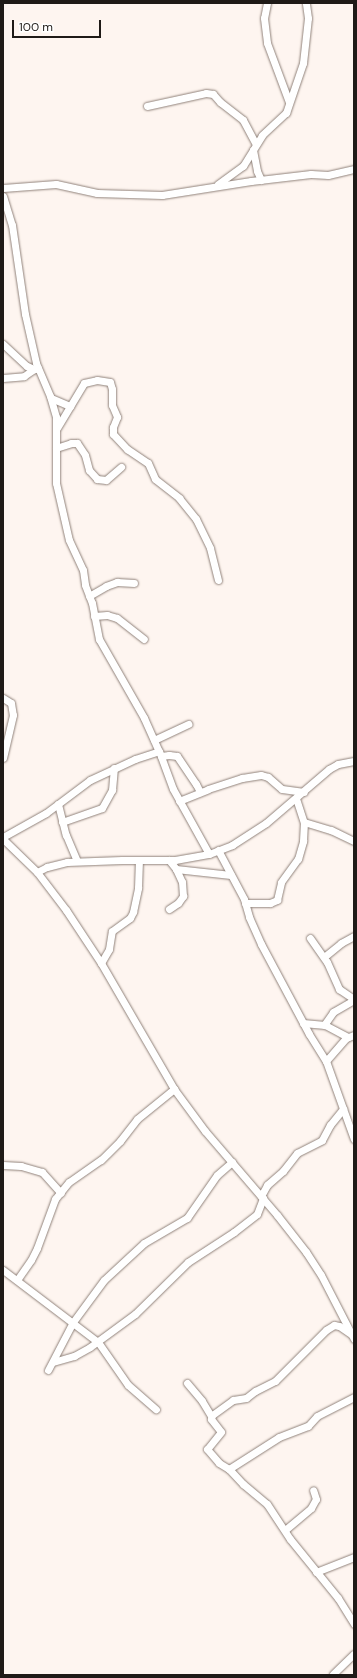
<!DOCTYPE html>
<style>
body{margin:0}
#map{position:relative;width:357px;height:1678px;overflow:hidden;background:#fef5f0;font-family:"DM Sans",sans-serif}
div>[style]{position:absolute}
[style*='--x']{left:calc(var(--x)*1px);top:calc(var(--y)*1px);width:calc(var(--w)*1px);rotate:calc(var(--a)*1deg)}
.roads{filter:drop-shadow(0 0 1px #90827a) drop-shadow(0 0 1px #90827a)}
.minor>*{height:7px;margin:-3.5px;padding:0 3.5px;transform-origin:3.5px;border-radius:3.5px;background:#fff}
span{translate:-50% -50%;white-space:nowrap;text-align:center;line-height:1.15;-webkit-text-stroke:3.5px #fff;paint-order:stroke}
.frame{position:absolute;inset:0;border:4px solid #1f1a17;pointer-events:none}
.scale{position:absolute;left:12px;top:20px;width:89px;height:18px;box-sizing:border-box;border:2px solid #1f1a17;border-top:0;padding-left:5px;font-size:12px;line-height:14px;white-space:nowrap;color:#1f1a17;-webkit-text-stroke:3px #fff;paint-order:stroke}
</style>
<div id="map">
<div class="roads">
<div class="minor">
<div style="--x:267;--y:3;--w:15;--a:101"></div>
<div style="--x:264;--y:18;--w:25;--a:83"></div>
<div style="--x:267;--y:43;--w:63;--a:69.6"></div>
<div style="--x:147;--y:106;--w:60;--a:-12.4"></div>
<div style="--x:206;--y:93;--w:7;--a:8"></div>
<div style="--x:213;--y:94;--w:11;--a:49"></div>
<div style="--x:220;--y:102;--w:29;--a:38"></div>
<div style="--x:243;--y:120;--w:27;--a:62"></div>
<div style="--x:253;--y:150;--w:21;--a:79"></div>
<div style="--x:257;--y:171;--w:10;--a:66"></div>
<div style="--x:218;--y:184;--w:31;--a:-36"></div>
<div style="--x:243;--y:166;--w:36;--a:-58"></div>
<div style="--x:262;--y:135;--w:33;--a:-43"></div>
<div style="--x:286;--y:113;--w:53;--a:-71.2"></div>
<div style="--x:303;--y:63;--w:45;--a:-83.7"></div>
<div style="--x:308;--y:18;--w:15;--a:-98"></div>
<div style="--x:3;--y:188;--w:53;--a:-4.3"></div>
<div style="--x:56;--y:184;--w:42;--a:12.4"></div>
<div style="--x:97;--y:193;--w:65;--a:1.8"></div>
<div style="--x:162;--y:195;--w:90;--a:-8.9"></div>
<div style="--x:251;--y:181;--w:60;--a:-6.7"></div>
<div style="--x:311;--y:174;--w:17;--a:3"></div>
<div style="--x:328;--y:175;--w:27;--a:-13"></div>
<div style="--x:3;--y:196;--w:30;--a:73"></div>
<div style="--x:12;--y:225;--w:90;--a:81.7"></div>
<div style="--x:25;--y:314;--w:50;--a:77.3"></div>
<div style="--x:36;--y:363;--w:36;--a:67"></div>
<div style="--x:50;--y:396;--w:22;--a:74"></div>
<div style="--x:56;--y:417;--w:66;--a:90"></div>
<div style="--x:56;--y:483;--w:58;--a:77.2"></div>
<div style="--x:69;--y:540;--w:33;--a:65"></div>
<div style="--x:83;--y:570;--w:15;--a:82"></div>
<div style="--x:85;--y:585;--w:19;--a:69"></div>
<div style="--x:92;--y:603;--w:37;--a:79"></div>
<div style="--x:99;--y:639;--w:91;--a:60.3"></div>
<div style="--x:144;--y:718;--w:36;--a:66"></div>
<div style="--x:159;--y:751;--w:40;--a:69.8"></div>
<div style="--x:173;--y:789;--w:74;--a:61"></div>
<div style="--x:3;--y:344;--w:33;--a:43"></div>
<div style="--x:27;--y:366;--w:8;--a:23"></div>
<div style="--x:34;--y:369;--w:4;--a:-27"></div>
<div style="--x:3;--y:378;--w:21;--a:-5"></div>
<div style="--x:24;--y:376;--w:12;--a:-35"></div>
<div style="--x:51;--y:398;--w:21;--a:23"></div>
<div style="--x:57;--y:428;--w:52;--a:-59"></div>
<div style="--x:84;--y:383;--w:13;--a:-13"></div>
<div style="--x:97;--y:380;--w:13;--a:9"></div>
<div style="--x:110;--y:382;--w:7;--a:74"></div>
<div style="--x:112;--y:389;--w:16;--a:90"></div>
<div style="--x:112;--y:405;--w:13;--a:67"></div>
<div style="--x:117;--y:417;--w:11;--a:112"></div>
<div style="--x:113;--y:427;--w:7;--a:90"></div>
<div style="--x:113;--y:434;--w:21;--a:47"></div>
<div style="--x:127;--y:449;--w:25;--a:34"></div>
<div style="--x:148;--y:463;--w:17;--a:66"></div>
<div style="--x:155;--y:479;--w:31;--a:38"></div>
<div style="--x:179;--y:498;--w:27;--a:51"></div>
<div style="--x:196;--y:519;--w:32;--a:64"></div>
<div style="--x:210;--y:548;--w:33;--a:76"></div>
<div style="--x:56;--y:448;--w:16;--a:-18"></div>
<div style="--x:71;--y:443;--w:6;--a:0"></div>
<div style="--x:77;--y:443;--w:14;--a:56"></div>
<div style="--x:85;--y:455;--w:16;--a:75"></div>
<div style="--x:89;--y:470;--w:12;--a:48"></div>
<div style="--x:97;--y:479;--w:9;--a:6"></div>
<div style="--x:106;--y:480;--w:20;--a:-41"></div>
<div style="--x:89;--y:596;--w:20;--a:-30"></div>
<div style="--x:106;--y:586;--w:12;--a:-20"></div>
<div style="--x:117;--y:582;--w:17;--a:3"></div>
<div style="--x:94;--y:616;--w:13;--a:-4"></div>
<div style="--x:107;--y:615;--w:10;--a:17"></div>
<div style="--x:117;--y:618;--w:34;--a:38"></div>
<div style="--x:3;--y:698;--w:9;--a:32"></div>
<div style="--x:11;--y:703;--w:12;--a:81"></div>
<div style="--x:13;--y:715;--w:44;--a:103.1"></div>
<div style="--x:154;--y:740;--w:38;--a:-25"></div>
<div style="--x:161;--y:756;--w:8;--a:-7"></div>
<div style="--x:169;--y:755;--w:8;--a:7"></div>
<div style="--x:177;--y:756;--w:34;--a:56"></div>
<div style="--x:196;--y:784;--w:9;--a:63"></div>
<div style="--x:179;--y:801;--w:31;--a:-22"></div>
<div style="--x:208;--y:789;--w:36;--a:-18"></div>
<div style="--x:242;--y:778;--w:19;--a:-9"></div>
<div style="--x:261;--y:775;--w:7;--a:16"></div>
<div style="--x:268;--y:777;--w:18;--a:41"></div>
<div style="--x:282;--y:789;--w:22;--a:8"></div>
<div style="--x:58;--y:804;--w:32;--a:76"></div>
<div style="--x:66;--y:835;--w:28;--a:67"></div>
<div style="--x:62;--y:822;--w:42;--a:-19.3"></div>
<div style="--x:102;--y:808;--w:21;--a:-61"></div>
<div style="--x:112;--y:790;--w:22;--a:-85"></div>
<div style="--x:304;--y:822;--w:28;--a:17"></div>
<div style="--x:331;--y:830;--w:25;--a:26"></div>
<div style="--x:3;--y:837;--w:49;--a:-29.2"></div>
<div style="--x:46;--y:813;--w:55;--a:-36.9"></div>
<div style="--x:90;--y:780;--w:50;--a:-25"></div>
<div style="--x:135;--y:759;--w:25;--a:-18"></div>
<div style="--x:3;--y:839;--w:47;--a:44.1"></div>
<div style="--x:37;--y:872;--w:48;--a:52.7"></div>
<div style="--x:66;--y:910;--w:64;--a:56.6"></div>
<div style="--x:101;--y:963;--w:146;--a:59.9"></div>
<div style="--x:174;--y:1089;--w:52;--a:53.6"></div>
<div style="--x:205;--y:1131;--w:111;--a:49.4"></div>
<div style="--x:277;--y:1215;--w:47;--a:51.9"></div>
<div style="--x:306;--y:1252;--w:27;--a:57"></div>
<div style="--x:321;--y:1275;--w:72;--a:62.7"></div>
<div style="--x:218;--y:850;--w:55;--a:62"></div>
<div style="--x:244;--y:899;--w:19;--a:74"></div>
<div style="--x:249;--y:917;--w:30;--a:66"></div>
<div style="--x:261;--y:944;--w:102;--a:61.9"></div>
<div style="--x:309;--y:1034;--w:32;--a:58"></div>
<div style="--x:326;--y:1061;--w:83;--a:70.3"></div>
<div style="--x:169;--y:860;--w:11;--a:52"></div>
<div style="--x:176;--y:869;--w:55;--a:6.2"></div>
<div style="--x:37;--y:872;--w:11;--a:-27"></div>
<div style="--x:47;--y:867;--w:21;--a:-14"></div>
<div style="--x:67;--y:862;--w:55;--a:-2.1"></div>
<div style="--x:122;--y:860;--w:53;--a:0"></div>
<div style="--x:175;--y:860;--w:35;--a:-10"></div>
<div style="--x:209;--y:854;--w:25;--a:-21"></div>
<div style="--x:232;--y:845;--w:40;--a:-32.9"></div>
<div style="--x:266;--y:823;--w:83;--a:-40.6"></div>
<div style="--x:329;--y:769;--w:10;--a:-29"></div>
<div style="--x:338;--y:764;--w:16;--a:-11"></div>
<div style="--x:245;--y:903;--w:25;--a:0"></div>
<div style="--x:270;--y:903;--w:8;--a:-23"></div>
<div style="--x:277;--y:900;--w:18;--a:-77"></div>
<div style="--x:281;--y:882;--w:29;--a:-54"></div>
<div style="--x:298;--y:859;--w:19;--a:-74"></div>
<div style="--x:303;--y:841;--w:18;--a:-87"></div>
<div style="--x:304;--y:823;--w:25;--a:-108"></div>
<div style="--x:169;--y:909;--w:11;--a:-34"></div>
<div style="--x:178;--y:903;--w:9;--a:-54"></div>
<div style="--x:183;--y:896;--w:14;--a:-94"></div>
<div style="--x:182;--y:882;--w:14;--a:-115"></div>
<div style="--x:310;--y:938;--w:29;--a:55"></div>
<div style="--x:327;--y:962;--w:30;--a:66"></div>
<div style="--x:339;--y:989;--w:18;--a:34"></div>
<div style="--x:324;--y:957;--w:22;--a:-39"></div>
<div style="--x:341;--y:943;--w:15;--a:-28"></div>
<div style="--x:101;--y:963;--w:16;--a:-60"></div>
<div style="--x:109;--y:949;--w:18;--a:-81"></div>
<div style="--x:112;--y:931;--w:22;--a:-36"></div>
<div style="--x:130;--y:918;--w:7;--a:-63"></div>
<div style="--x:133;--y:912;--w:25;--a:-78"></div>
<div style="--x:138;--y:888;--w:28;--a:-88"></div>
<div style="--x:303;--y:1023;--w:22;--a:5"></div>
<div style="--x:325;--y:1025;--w:26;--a:28"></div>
<div style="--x:324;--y:1025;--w:16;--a:-55"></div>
<div style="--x:333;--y:1012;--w:24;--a:-30"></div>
<div style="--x:326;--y:1061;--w:30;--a:-49"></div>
<div style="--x:346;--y:1038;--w:9;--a:-21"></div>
<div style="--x:3;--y:1165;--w:18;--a:3"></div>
<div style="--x:21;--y:1166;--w:22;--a:16"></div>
<div style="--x:42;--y:1172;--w:28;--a:48"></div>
<div style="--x:261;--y:1196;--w:13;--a:-61"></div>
<div style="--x:267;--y:1185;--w:21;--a:-41"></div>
<div style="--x:283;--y:1171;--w:23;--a:-52"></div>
<div style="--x:297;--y:1153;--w:28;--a:-27"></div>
<div style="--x:322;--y:1140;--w:17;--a:-62"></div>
<div style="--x:330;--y:1125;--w:21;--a:-51"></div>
<div style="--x:3;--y:1270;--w:119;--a:37.2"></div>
<div style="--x:98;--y:1342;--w:52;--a:55.1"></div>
<div style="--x:128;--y:1385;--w:37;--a:41"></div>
<div style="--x:17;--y:1280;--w:24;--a:-55"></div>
<div style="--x:31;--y:1260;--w:13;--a:-63"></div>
<div style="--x:37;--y:1248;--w:52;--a:-69.8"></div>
<div style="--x:55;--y:1199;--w:22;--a:-51"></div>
<div style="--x:69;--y:1182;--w:39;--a:-35"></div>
<div style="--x:101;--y:1160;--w:27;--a:-45"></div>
<div style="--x:120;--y:1141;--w:28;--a:-52"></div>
<div style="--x:137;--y:1119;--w:48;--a:-39"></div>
<div style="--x:351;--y:1334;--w:14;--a:-146"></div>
<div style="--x:339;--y:1326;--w:5;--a:-169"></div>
<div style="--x:334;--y:1325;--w:9;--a:148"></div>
<div style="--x:326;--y:1330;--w:72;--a:135"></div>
<div style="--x:275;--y:1381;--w:22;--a:153"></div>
<div style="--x:255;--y:1391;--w:11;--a:142"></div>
<div style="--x:246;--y:1398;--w:13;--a:171"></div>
<div style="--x:233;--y:1400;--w:26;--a:144"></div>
<div style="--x:212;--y:1415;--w:4;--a:104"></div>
<div style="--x:211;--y:1419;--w:16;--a:52"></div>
<div style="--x:221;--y:1432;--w:22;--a:129"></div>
<div style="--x:207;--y:1449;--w:18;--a:49"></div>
<div style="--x:219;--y:1463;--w:12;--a:31"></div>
<div style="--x:229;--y:1469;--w:21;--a:47"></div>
<div style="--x:243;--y:1484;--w:31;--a:40"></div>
<div style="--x:267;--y:1504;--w:42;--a:56.7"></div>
<div style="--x:290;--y:1539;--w:76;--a:50.9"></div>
<div style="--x:338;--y:1598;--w:31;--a:58"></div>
<div style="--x:53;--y:1362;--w:22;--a:-16"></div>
<div style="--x:74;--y:1356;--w:18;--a:-29"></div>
<div style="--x:90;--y:1347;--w:56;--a:-36.3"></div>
<div style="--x:135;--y:1314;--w:74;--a:-44.5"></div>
<div style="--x:188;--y:1262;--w:55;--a:-33.1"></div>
<div style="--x:234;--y:1232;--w:29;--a:-38"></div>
<div style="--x:257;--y:1214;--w:17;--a:-69"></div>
<div style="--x:48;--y:1370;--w:54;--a:-62.5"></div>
<div style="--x:73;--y:1322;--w:52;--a:-53.6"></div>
<div style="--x:104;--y:1280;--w:54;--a:-42.8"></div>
<div style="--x:144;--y:1243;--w:50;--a:-30.2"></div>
<div style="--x:187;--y:1218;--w:52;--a:-55.1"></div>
<div style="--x:217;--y:1175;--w:20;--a:-41"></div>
<div style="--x:187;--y:1383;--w:23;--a:50"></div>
<div style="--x:202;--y:1401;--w:17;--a:59"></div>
<div style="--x:229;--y:1469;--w:59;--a:-32.6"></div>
<div style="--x:279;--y:1437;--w:31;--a:-21"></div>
<div style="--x:308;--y:1426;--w:13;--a:-48"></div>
<div style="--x:317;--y:1416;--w:42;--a:-27.2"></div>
<div style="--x:285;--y:1530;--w:34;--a:-40"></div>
<div style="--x:311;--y:1508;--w:10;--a:-61"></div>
<div style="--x:316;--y:1499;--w:9;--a:-108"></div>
<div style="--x:316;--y:1572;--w:41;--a:-21.5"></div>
<div style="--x:333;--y:1674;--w:29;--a:-44"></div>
</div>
</div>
<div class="frame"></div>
<div class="scale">100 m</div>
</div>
